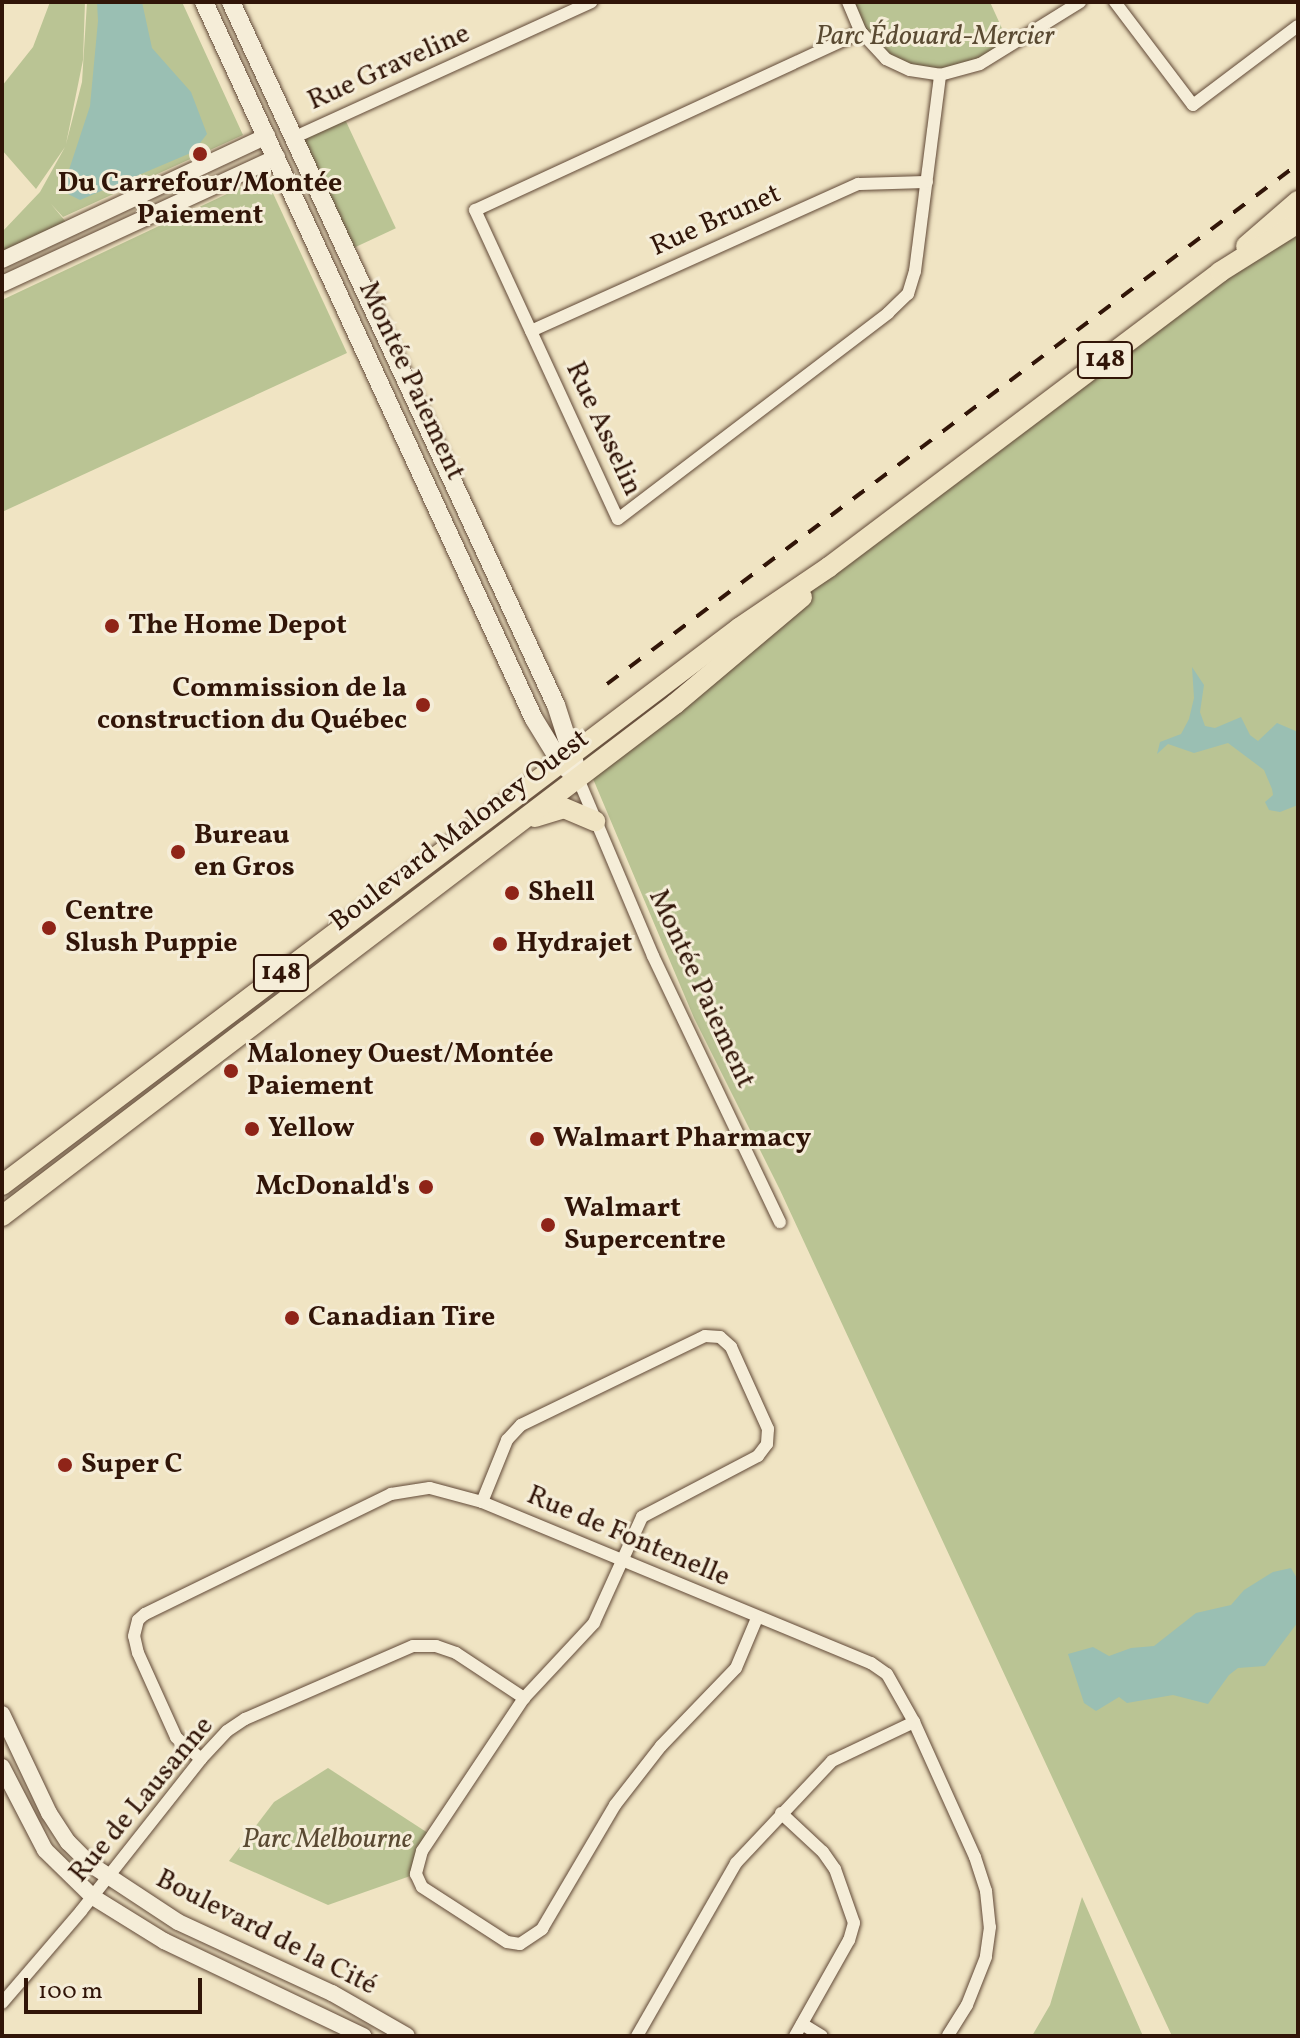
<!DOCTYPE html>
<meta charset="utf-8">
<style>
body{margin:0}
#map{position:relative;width:1300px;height:2038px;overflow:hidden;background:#f0e4c3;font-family:Vollkorn,serif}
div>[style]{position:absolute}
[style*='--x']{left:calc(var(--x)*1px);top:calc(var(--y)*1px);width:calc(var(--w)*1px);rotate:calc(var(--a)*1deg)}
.green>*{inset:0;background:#bac494;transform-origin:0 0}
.water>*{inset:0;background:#9abfb3}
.roads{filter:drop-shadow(0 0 2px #614937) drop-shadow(0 0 2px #614937)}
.minor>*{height:12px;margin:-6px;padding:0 6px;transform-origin:6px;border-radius:6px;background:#f5edd8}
.tertiary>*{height:16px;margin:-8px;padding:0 8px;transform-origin:8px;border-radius:8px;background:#f5edd8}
.secondary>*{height:18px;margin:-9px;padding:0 9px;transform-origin:9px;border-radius:9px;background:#f5edd8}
.primary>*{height:20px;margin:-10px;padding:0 10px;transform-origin:10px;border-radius:10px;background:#f0e4c3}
.rail>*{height:4px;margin-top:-2px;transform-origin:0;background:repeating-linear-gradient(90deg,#311508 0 14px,transparent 0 28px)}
.dots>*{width:22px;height:22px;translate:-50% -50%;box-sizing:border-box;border:4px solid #f5edd8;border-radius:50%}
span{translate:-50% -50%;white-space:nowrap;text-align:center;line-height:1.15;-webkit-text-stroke:6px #f5edd8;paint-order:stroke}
.shield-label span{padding:2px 6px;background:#f5edd8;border:2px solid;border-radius:6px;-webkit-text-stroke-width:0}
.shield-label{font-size:26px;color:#311508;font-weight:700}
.park-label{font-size:28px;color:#5a4a32;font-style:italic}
.street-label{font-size:28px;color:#311508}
.poi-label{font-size:28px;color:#311508;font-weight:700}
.left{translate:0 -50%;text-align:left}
.right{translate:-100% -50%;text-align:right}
.frame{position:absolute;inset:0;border:4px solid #311508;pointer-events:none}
.scale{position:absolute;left:24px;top:1978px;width:178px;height:36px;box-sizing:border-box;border:4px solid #311508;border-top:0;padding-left:10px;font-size:24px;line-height:28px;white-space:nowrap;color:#311508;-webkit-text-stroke:6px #f5edd8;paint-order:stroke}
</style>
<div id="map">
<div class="green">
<div style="clip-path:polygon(50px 2px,85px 2px,83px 60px,66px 144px,82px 82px,87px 2px,182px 2px,243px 135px,63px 217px,51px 204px,71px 228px,2px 260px,2px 232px,40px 192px,65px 147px,36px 189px,2px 150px,2px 86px,33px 47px)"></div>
<div style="clip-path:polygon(848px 2px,990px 2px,1010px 46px,953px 74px,886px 59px)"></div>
<div style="left:343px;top:115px;width:125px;height:55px;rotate:65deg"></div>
<div style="clip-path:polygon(265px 176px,347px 353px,2px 512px,2px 300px)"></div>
<div style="clip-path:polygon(1298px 223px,1298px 2036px,1172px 2036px,780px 1190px,694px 1018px,591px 774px,829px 567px)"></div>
<div style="clip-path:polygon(328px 1768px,431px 1835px,416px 1874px,328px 1905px,229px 1861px,274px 1802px)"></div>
<div style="clip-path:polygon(1082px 1897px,1143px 2036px,1032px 2036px,1050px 2005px)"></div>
</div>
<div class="water">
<div style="clip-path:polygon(97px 2px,142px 2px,152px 48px,191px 92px,207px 134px,193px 152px,80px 200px,68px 194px,65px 182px,90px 106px,98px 21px)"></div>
<div style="clip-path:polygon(1192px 667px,1204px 685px,1200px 712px,1205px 726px,1215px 728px,1241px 717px,1250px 735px,1258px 741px,1277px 723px,1298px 732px,1298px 805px,1280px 812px,1269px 810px,1265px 802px,1273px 795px,1272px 789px,1264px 770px,1228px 743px,1194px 753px,1168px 744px,1157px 754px,1160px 742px,1181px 734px,1189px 719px,1194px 698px)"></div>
<div style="clip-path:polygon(1291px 1568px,1298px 1580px,1298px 1622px,1265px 1666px,1238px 1668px,1229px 1675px,1208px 1704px,1173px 1695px,1127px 1703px,1119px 1697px,1096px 1711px,1084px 1703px,1068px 1654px,1093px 1647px,1109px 1656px,1131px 1648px,1154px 1646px,1196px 1613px,1231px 1605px,1244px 1590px,1273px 1572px)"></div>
</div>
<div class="roads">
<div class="minor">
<div style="--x:848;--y:2;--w:33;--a:67"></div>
<div style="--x:861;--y:32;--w:37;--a:47"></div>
<div style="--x:886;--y:59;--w:26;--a:25"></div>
<div style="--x:910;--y:70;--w:30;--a:9"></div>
<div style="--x:940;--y:75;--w:41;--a:-15.4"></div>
<div style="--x:980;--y:64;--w:118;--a:-31.8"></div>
<div style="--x:1115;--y:2;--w:129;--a:52.9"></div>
<div style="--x:1193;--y:105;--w:131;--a:-37"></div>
<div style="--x:861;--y:32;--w:425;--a:155.2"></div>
<div style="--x:475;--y:210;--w:340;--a:65.2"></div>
<div style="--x:618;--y:519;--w:340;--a:-37.3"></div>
<div style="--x:888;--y:313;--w:28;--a:-44"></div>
<div style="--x:908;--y:294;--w:24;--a:-73"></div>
<div style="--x:915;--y:271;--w:198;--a:-82.7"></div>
<div style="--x:293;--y:138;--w:328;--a:-24.5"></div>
<div style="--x:531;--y:331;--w:359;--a:-24.2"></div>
<div style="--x:858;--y:184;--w:69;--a:-1.7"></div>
<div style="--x:577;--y:776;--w:195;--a:67.1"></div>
<div style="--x:653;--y:956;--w:295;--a:64.5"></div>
<div style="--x:482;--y:1502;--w:67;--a:-68"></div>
<div style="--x:507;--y:1440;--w:21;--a:-47"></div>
<div style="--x:521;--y:1425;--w:204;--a:-25.8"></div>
<div style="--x:705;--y:1336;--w:15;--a:4"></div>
<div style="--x:720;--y:1337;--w:15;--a:42"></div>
<div style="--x:731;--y:1347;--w:90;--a:65.7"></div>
<div style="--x:768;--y:1429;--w:15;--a:94"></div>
<div style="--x:767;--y:1444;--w:15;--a:127"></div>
<div style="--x:758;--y:1456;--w:131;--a:152.3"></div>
<div style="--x:642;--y:1517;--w:116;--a:114.4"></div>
<div style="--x:594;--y:1623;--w:103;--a:133"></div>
<div style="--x:524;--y:1698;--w:184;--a:123.7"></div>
<div style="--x:422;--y:1851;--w:24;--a:105"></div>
<div style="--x:416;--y:1874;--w:14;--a:65"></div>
<div style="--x:422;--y:1887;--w:101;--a:32.9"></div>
<div style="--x:507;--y:1942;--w:13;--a:9"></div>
<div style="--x:520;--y:1944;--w:27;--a:-34"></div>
<div style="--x:542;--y:1929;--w:144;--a:-59.5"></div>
<div style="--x:615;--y:1805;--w:75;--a:-52.1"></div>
<div style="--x:661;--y:1746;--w:108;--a:-46.1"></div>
<div style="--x:736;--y:1668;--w:54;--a:-67.2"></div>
<div style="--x:201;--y:1759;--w:33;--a:-139"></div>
<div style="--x:176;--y:1737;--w:92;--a:-114.3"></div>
<div style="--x:138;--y:1653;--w:17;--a:-103"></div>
<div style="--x:134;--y:1636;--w:16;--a:-76"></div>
<div style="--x:138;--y:1620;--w:9;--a:-41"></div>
<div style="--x:145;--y:1614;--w:274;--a:-26"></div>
<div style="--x:391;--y:1494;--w:39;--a:-9"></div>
<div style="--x:430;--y:1488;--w:54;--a:15.1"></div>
<div style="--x:482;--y:1502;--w:421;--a:22.5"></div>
<div style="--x:871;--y:1663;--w:19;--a:35"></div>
<div style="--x:887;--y:1674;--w:55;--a:60.6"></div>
<div style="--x:914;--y:1722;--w:148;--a:65.7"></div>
<div style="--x:975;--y:1857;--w:36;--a:72"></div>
<div style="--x:986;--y:1891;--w:36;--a:84"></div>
<div style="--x:990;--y:1927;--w:30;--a:98"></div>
<div style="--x:986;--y:1957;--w:52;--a:111.6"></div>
<div style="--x:967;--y:2005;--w:36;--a:122"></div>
<div style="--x:781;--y:1813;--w:57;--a:42.9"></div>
<div style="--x:823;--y:1852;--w:21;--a:55"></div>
<div style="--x:835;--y:1869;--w:57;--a:70.6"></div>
<div style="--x:854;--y:1923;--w:18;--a:106"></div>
<div style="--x:849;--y:1940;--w:110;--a:119.4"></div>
<div style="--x:2;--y:2003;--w:121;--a:-49.3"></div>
<div style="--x:81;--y:1911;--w:194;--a:-51.7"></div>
<div style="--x:201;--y:1759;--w:38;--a:-47"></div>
<div style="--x:227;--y:1731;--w:22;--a:-34"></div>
<div style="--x:245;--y:1719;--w:183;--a:-23.5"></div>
<div style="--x:413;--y:1646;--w:23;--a:0"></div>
<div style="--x:436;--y:1646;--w:21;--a:19"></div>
<div style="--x:456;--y:1653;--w:82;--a:33.5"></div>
<div style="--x:802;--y:2024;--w:23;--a:31"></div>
<div style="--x:637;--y:2036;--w:199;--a:-60.2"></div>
<div style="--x:736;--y:1863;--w:140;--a:-46.7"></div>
<div style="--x:832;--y:1761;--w:91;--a:-25.4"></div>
</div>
<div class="tertiary">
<div style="--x:2;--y:260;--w:293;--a:-25.1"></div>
<div style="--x:2;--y:284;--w:303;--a:-24.8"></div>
<div style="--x:2;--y:1714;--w:110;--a:64.6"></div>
<div style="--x:49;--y:1813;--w:35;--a:57"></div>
<div style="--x:68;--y:1842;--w:31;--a:45"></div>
<div style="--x:90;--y:1864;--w:105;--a:33.4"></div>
<div style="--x:178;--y:1922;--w:170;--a:24.8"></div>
<div style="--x:332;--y:1993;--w:86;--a:29.8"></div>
<div style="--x:2;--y:1767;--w:93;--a:62.6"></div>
<div style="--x:45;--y:1850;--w:67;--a:44.4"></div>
<div style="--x:93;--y:1897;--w:84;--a:31.8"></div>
<div style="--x:164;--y:1941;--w:221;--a:25.5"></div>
</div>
<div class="secondary">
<div style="--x:204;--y:2;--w:789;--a:65.29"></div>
<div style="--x:534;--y:719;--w:52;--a:58.5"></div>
<div style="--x:561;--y:763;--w:13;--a:42"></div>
<div style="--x:231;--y:2;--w:774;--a:65.19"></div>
<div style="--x:556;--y:705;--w:62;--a:72.1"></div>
</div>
<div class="primary">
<div style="--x:1246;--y:246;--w:69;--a:-40.9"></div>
<div style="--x:535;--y:817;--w:30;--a:-17"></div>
<div style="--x:564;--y:808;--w:34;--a:23"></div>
<div style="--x:2;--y:1185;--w:924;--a:-37.08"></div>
<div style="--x:739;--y:628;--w:109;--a:-34.1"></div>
<div style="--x:829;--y:567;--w:490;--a:-37"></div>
<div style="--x:1220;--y:272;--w:92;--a:-32.1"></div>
<div style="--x:2;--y:1216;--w:846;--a:-37.26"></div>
<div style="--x:675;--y:704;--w:166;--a:-40.1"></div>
</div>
</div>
<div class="rail">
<div style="--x:607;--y:684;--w:865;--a:-36.96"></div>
</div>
<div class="dots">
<div style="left:200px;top:154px;background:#8f2418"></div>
<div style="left:112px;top:626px;background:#8f2418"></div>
<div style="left:423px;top:705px;background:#8f2418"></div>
<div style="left:178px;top:852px;background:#8f2418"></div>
<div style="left:512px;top:893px;background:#8f2418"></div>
<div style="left:49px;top:928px;background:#8f2418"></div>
<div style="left:500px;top:944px;background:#8f2418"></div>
<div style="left:231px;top:1071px;background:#8f2418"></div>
<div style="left:252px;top:1129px;background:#8f2418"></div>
<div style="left:537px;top:1139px;background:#8f2418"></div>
<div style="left:426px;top:1187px;background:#8f2418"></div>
<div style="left:548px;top:1225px;background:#8f2418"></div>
<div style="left:292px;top:1318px;background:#8f2418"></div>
<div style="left:65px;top:1465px;background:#8f2418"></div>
</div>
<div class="shield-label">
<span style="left:1105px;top:360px">148</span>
<span style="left:281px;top:973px">148</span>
</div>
<div class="park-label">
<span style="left:935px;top:37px">Parc Édouard-Mercier</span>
<span style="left:327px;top:1840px">Parc Melbourne</span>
</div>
<div class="street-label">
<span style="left:389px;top:68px;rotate:-24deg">Rue Graveline</span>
<span style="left:716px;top:221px;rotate:-24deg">Rue Brunet</span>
<span style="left:411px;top:381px;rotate:65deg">Montée Paiement</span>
<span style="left:603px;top:429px;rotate:65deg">Rue Asselin</span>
<span style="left:460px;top:831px;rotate:-37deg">Boulevard Maloney Ouest</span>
<span style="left:701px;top:989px;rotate:65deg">Montée Paiement</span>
<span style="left:628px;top:1537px;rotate:23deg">Rue de Fontenelle</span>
<span style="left:142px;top:1800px;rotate:-50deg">Rue de Lausanne</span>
<span style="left:266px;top:1933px;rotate:27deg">Boulevard de la Cité</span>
</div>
<div class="poi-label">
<span style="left:200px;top:200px">Du Carrefour/Montée<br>Paiement</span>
<span class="left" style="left:128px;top:626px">The Home Depot</span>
<span class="right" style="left:407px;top:705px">Commission de la<br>construction du Québec</span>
<span class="left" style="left:194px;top:852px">Bureau<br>en Gros</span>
<span class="left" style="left:528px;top:893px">Shell</span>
<span class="left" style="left:65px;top:928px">Centre<br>Slush Puppie</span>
<span class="left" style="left:516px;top:944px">Hydrajet</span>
<span class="left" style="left:247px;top:1071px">Maloney Ouest/Montée<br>Paiement</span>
<span class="left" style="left:268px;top:1129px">Yellow</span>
<span class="left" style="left:553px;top:1139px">Walmart Pharmacy</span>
<span class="right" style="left:410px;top:1187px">McDonald's</span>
<span class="left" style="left:564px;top:1225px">Walmart<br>Supercentre</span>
<span class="left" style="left:308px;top:1318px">Canadian Tire</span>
<span class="left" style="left:81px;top:1465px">Super C</span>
</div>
<div class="frame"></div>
<div class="scale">100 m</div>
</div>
